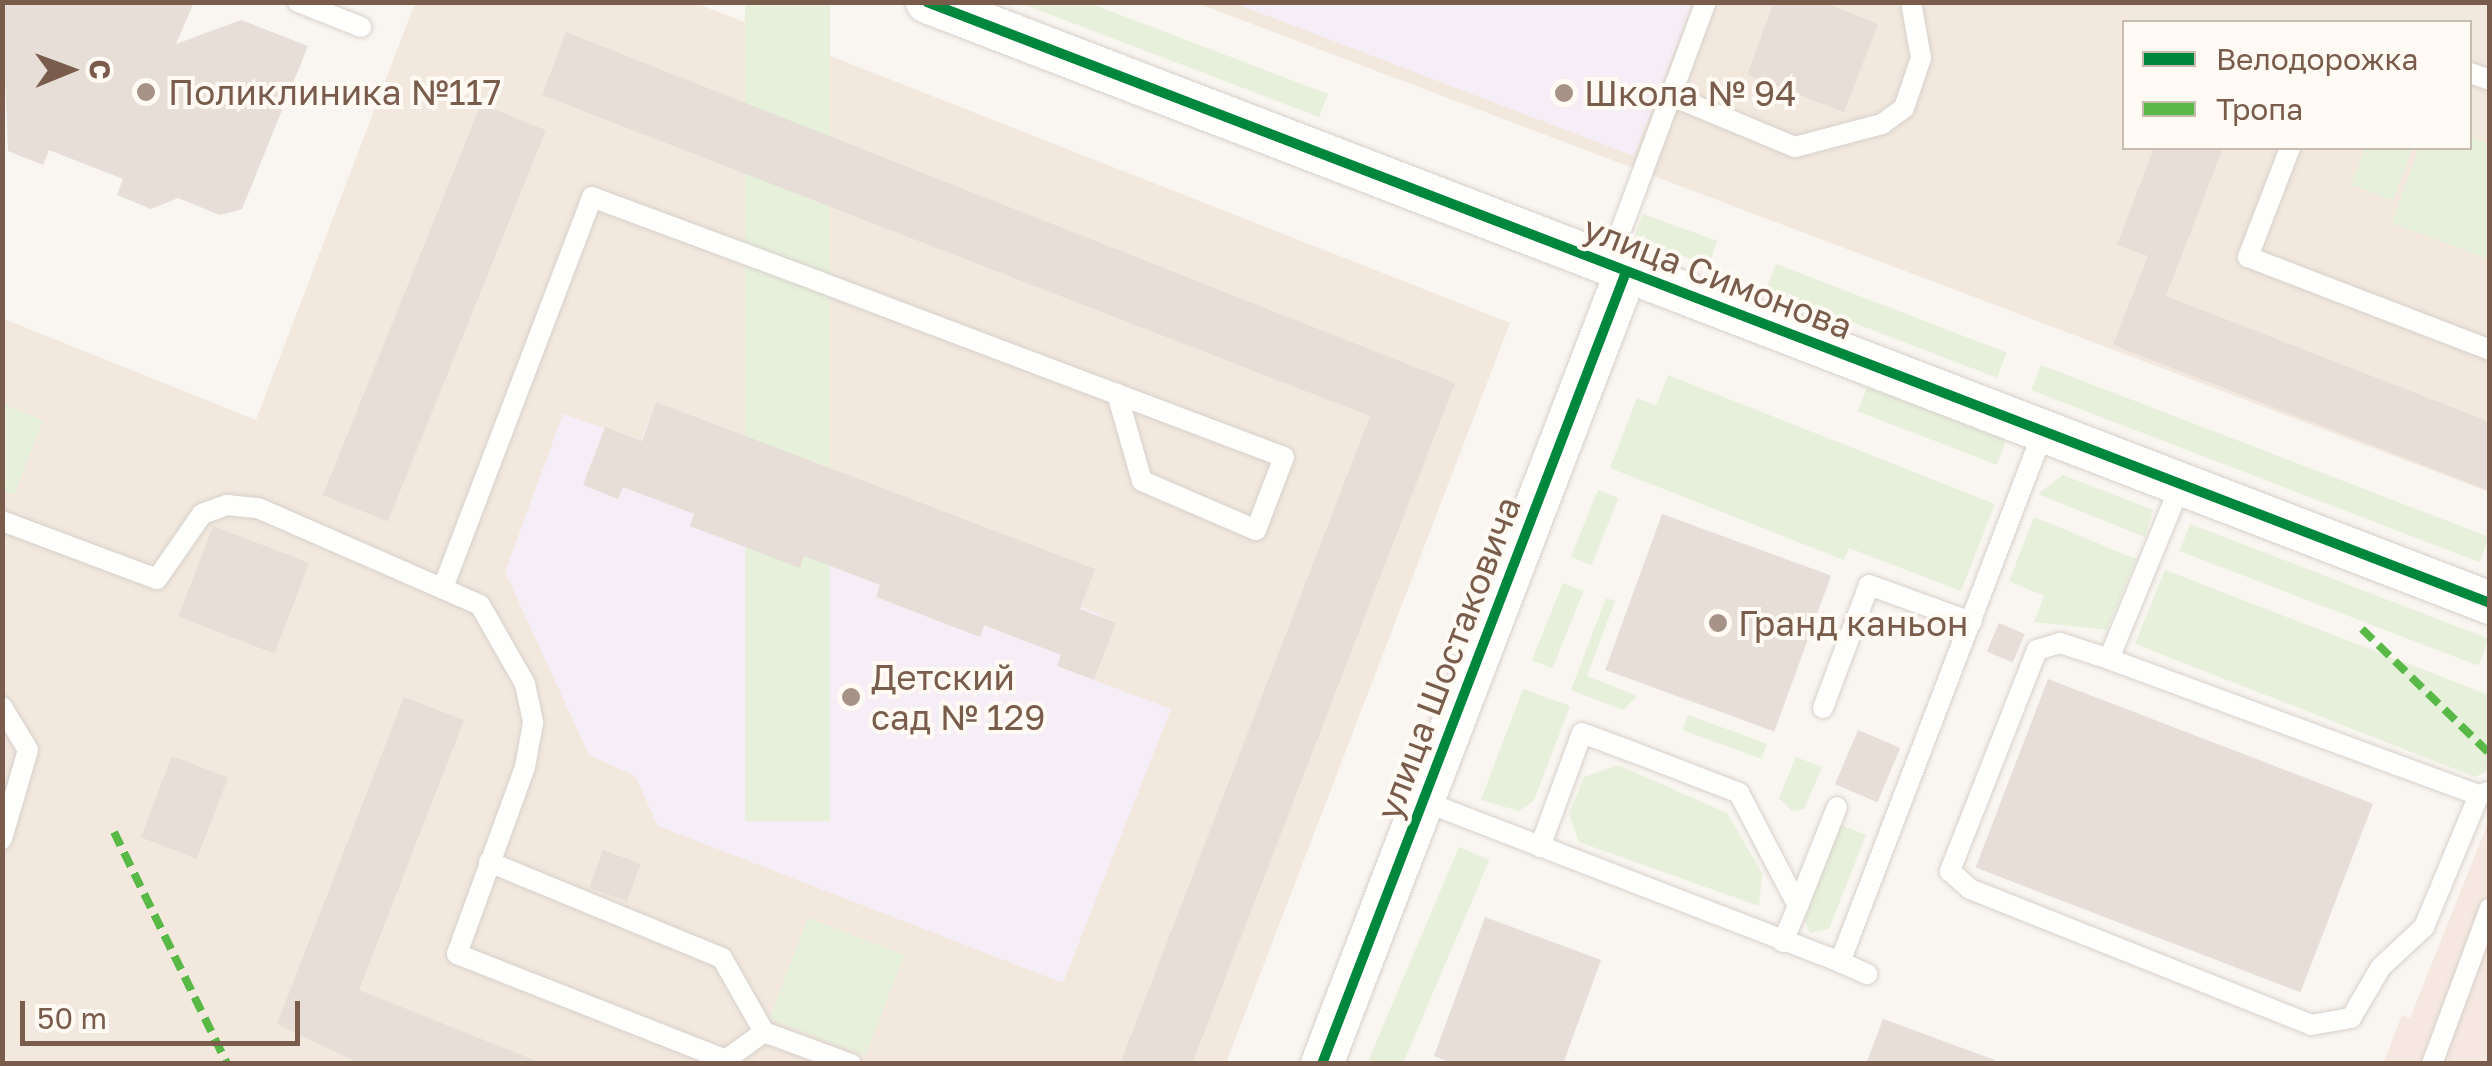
<!DOCTYPE html>
<meta charset="utf-8">
<style>
body{margin:0}
#map{position:relative;width:2492px;height:1066px;overflow:hidden;background:#f9f5f0;font-family:"Golos Text",sans-serif}
div>[style]{position:absolute}
[style*='--x']{left:calc(var(--x)*1px);top:calc(var(--y)*1px);width:calc(var(--w)*1px);rotate:calc(var(--a)*1deg)}
.residential>*{inset:0;background:#f2e8de}
.commercial>*{inset:0;background:#f6e8e1}
.education>*{inset:0;background:#f6eef6}
.green>*{inset:0;background:#e7f0db;transform-origin:0 0}
.building>*{inset:0;background:#e6ded7;transform-origin:0 0}
.roads{filter:drop-shadow(0 0 2px #d7d1cb) drop-shadow(0 0 2px #d7d1cb)}
.service>*{height:20px;margin:-10px;padding:0 10px;transform-origin:10px;border-radius:10px;background:#fefefd}
.minor>*{height:42px;margin:-21px;padding:0 21px;transform-origin:21px;border-radius:21px;background:#fefefd}
.quiet>*{height:8px;margin-top:-4px;transform-origin:0;background:repeating-linear-gradient(90deg,#58b947 0 15px,transparent 0 23px)}
.cycleway>*{height:10px;margin:-5px;padding:0 5px;transform-origin:5px;border-radius:5px;background:#00873e}
.dots>*{width:28px;height:28px;translate:-50% -50%;box-sizing:border-box;border:5px solid #fffaf3;border-radius:50%}
span{translate:-50% -50%;white-space:nowrap;text-align:center;line-height:1.15;-webkit-text-stroke:8px #fffaf3;paint-order:stroke}
.poi-label{font-size:35px;color:#7a5c4d}
.left{translate:0 -50%;text-align:left}
.street-label{font-size:35px;color:#7a5c4d}
.frame{position:absolute;inset:0;border:5px solid #7a5c4d;pointer-events:none}
.legend{position:absolute;left:2122px;top:20px;width:350px;height:130px;box-sizing:border-box;background:#fffaf3;border:2px solid #cabbb1;margin:0;padding:12px 18px;list-style:none;font-size:30px;color:#7a5c4d}
.legend li{display:flex;align-items:center;gap:20px;height:50px}
.legend b{width:50px;border:2px solid #cabbb1}
.north{position:absolute;left:20px;top:20px;width:100px;height:100px;-webkit-text-stroke:8px #fffaf3;paint-order:stroke;rotate:89deg;font-size:28px;font-weight:700;line-height:40px;text-align:center;color:#7a5c4d}
.north::after{content:'';display:block;margin:auto;width:35px;height:45px;background:#7a5c4d;clip-path:polygon(50% 0,100% 100%,50% 72%,0 100%)}
.scale{position:absolute;left:20px;top:1001px;width:280px;height:45px;box-sizing:border-box;border:5px solid #7a5c4d;border-top:0;padding-left:12px;font-size:30px;line-height:35px;white-space:nowrap;color:#7a5c4d;-webkit-text-stroke:8px #fffaf3;paint-order:stroke}
</style>
<div id="map">
<div class="residential">
<div style="clip-path:polygon(693px 2px,1510px 323px,1226px 1063px,3px 1064px,2px 318px,256px 420px,415px 3px)"></div>
<div style="clip-path:polygon(evenodd,1197px 3px,2489px 3px,2489px 492px,1197px 3px,2124px 22px,2470px 22px,2470px 148px,2124px 148px,2124px 22px)"></div>
</div>
<div class="commercial">
<div style="clip-path:polygon(2489px 820px,2489px 1063px,2383px 1064px,2402px 1015px,2410px 1018px)"></div>
</div>
<div class="education">
<div style="clip-path:polygon(1234px 3px,1693px 3px,1634px 156px)"></div>
<div style="clip-path:polygon(656px 402px,741px 434px,737px 446px,768px 458px,773px 446px,798px 456px,794px 468px,1116px 623px,1094px 680px,1171px 709px,1063px 983px,658px 826px,635px 776px,589px 755px,505px 572px,563px 414px,641px 440px)"></div>
</div>
<div class="green">
<div style="left:745px;top:3px;width:85px;height:818px"></div>
<div style="clip-path:polygon(1020px 3px,1089px 3px,1328px 94px,1319px 117px)"></div>
<div style="clip-path:polygon(2470px 137px,2489px 144px,2489px 259px,2392px 223px,2419px 148px,2470px 148px)"></div>
<div style="clip-path:polygon(2365px 148px,2412px 148px,2393px 200px,2351px 185px)"></div>
<div style="left:1643px;top:214px;width:79px;height:26px;rotate:20deg"></div>
<div style="left:1776px;top:264px;width:247px;height:27px;rotate:21deg"></div>
<div style="left:2041px;top:365px;width:480px;height:27px;rotate:21deg"></div>
<div style="clip-path:polygon(1668px 375px,1995px 504px,1961px 591px,1849px 548px,1844px 560px,1610px 468px,1637px 398px,1656px 406px)"></div>
<div style="left:1867px;top:387px;width:149px;height:26px;rotate:21deg"></div>
<div style="clip-path:polygon(2px 404px,43px 420px,14px 495px,3px 491px)"></div>
<div style="clip-path:polygon(2063px 475px,2153px 510px,2145px 537px,2038px 494px)"></div>
<div style="left:1598px;top:490px;width:22px;height:72px;rotate:22deg"></div>
<div style="clip-path:polygon(2034px 517px,2136px 559px,2107px 630px,2034px 622px,2044px 596px,2009px 581px)"></div>
<div style="left:2190px;top:524px;width:320px;height:29px;rotate:21deg"></div>
<div style="clip-path:polygon(2165px 570px,2489px 695px,2489px 770px,2475px 777px,2135px 644px)"></div>
<div style="left:1563px;top:583px;width:22px;height:83px;rotate:22deg"></div>
<div style="clip-path:polygon(1606px 598px,1615px 601px,1587px 676px,1637px 696px,1623px 710px,1571px 690px)"></div>
<div style="clip-path:polygon(1523px 689px,1570px 706px,1534px 800px,1519px 811px,1481px 800px)"></div>
<div style="left:1688px;top:715px;width:84px;height:16px;rotate:20deg"></div>
<div style="clip-path:polygon(1796px 757px,1822px 767px,1804px 809px,1792px 811px,1779px 798px)"></div>
<div style="clip-path:polygon(1618px 765px,1727px 813px,1762px 873px,1759px 906px,1579px 842px,1569px 814px,1584px 777px)"></div>
<div style="clip-path:polygon(1839px 824px,1866px 835px,1829px 929px,1810px 933px,1803px 916px)"></div>
<div style="left:1459px;top:847px;width:33px;height:231px;rotate:23deg"></div>
<div style="left:808px;top:918px;width:103px;height:108px;rotate:21deg"></div>
</div>
<div class="building">
<div style="clip-path:polygon(2px 2px,194px 2px,176px 44px,241px 20px,308px 46px,242px 209px,220px 215px,178px 198px,151px 209px,117px 195px,123px 179px,49px 150px,43px 165px,8px 151px)"></div>
<div style="clip-path:polygon(1774px 2px,1822px 2px,1878px 24px,1844px 112px,1747px 75px)"></div>
<div style="clip-path:polygon(566px 32px,1455px 383px,1192px 1064px,1120px 1064px,1370px 416px,542px 95px)"></div>
<div style="left:481px;top:104px;width:70px;height:422px;rotate:22deg"></div>
<div style="clip-path:polygon(2154px 148px,2223px 148px,2166px 296px,2490px 422px,2490px 491px,2113px 345px,2148px 256px,2117px 245px)"></div>
<div style="clip-path:polygon(656px 402px,1095px 569px,1080px 609px,1116px 623px,1094px 680px,1057px 666px,1061px 655px,984px 625px,980px 637px,876px 597px,880px 585px,804px 556px,800px 568px,690px 526px,694px 514px,623px 487px,618px 499px,583px 485px,605px 427px,642px 441px)"></div>
<div style="left:1662px;top:514px;width:180px;height:166px;rotate:20deg"></div>
<div style="left:213px;top:526px;width:103px;height:97px;rotate:21deg"></div>
<div style="left:1999px;top:623px;width:28px;height:31px;rotate:23deg"></div>
<div style="left:2048px;top:679px;width:348px;height:202px;rotate:21deg"></div>
<div style="clip-path:polygon(404px 697px,464px 720px,359px 990px,544px 1064px,361px 1064px,277px 1024px)"></div>
<div style="left:1858px;top:730px;width:46px;height:59px;rotate:23deg"></div>
<div style="left:172px;top:756px;width:60px;height:87px;rotate:21deg"></div>
<div style="left:603px;top:850px;width:40px;height:40px;rotate:20deg"></div>
<div style="clip-path:polygon(1485px 917px,1601px 960px,1563px 1064px,1455px 1064px,1434px 1056px)"></div>
<div style="clip-path:polygon(1883px 1019px,1995px 1060px,1994px 1064px,1866px 1064px)"></div>
</div>
<div class="roads">
<div class="service">
<div style="--x:298;--y:2;--w:68;--a:21.6"></div>
<div style="--x:2470;--y:73;--w:21;--a:19"></div>
<div style="--x:1672;--y:96;--w:133;--a:22.5"></div>
<div style="--x:1795;--y:147;--w:90;--a:-14.8"></div>
<div style="--x:1882;--y:124;--w:27;--a:-36"></div>
<div style="--x:1904;--y:108;--w:53;--a:-71.2"></div>
<div style="--x:1921;--y:58;--w:57;--a:-100.1"></div>
<div style="--x:2290;--y:148;--w:117;--a:111.1"></div>
<div style="--x:2248;--y:257;--w:259;--a:21"></div>
<div style="--x:1608;--y:265;--w:281;--a:-69.6"></div>
<div style="--x:2181;--y:484;--w:189;--a:112.4"></div>
<div style="--x:2109;--y:659;--w:394;--a:20.2"></div>
<div style="--x:2479;--y:795;--w:9;--a:-18"></div>
<div style="--x:2;--y:521;--w:165;--a:20.5"></div>
<div style="--x:157;--y:579;--w:79;--a:-55.3"></div>
<div style="--x:202;--y:514;--w:27;--a:-20"></div>
<div style="--x:227;--y:505;--w:31;--a:6"></div>
<div style="--x:258;--y:508;--w:242;--a:23.6"></div>
<div style="--x:480;--y:605;--w:91;--a:60.3"></div>
<div style="--x:525;--y:684;--w:40;--a:78"></div>
<div style="--x:533;--y:723;--w:45;--a:100.3"></div>
<div style="--x:525;--y:767;--w:199;--a:110"></div>
<div style="--x:457;--y:954;--w:284;--a:21.5"></div>
<div style="--x:444;--y:585;--w:415;--a:-69.1"></div>
<div style="--x:592;--y:197;--w:243;--a:20.4"></div>
<div style="--x:820;--y:282;--w:317;--a:20.7"></div>
<div style="--x:1117;--y:394;--w:178;--a:20.7"></div>
<div style="--x:1284;--y:457;--w:78;--a:111"></div>
<div style="--x:1256;--y:530;--w:124;--a:-156.7"></div>
<div style="--x:1142;--y:481;--w:91;--a:-106"></div>
<div style="--x:2109;--y:659;--w:52;--a:-161.9"></div>
<div style="--x:2060;--y:643;--w:24;--a:163"></div>
<div style="--x:2037;--y:650;--w:238;--a:111.5"></div>
<div style="--x:1950;--y:871;--w:27;--a:42"></div>
<div style="--x:1970;--y:889;--w:367;--a:21.7"></div>
<div style="--x:2311;--y:1025;--w:41;--a:-9.9"></div>
<div style="--x:2351;--y:1018;--w:59;--a:-59.5"></div>
<div style="--x:2381;--y:967;--w:59;--a:-42.9"></div>
<div style="--x:2424;--y:927;--w:143;--a:-67.4"></div>
<div style="--x:2;--y:707;--w:50;--a:58.8"></div>
<div style="--x:28;--y:750;--w:93;--a:106.3"></div>
<div style="--x:1823;--y:708;--w:131;--a:-69.5"></div>
<div style="--x:1869;--y:585;--w:109;--a:19.9"></div>
<div style="--x:1423;--y:801;--w:447;--a:21.1"></div>
<div style="--x:1840;--y:962;--w:568;--a:-69.04"></div>
<div style="--x:1540;--y:847;--w:121;--a:-69.8"></div>
<div style="--x:1582;--y:733;--w:54;--a:20.4"></div>
<div style="--x:1633;--y:752;--w:114;--a:21.1"></div>
<div style="--x:1739;--y:793;--w:127;--a:62.4"></div>
<div style="--x:1798;--y:906;--w:39;--a:113"></div>
<div style="--x:489;--y:862;--w:252;--a:22.4"></div>
<div style="--x:722;--y:958;--w:85;--a:60.4"></div>
<div style="--x:1798;--y:906;--w:106;--a:-68.5"></div>
<div style="--x:1840;--y:962;--w:30;--a:24"></div>
<div style="--x:720;--y:1064;--w:54;--a:-36"></div>
<div style="--x:764;--y:1032;--w:93;--a:20.2"></div>
<div style="--x:2432;--y:1064;--w:166;--a:-69.6"></div>
</div>
<div class="minor">
<div style="--x:927;--y:2;--w:1675;--a:21.03"></div>
<div style="--x:1322;--y:1064;--w:848;--a:-69"></div>
</div>
</div>
<div class="quiet">
<div style="--x:2362;--y:629;--w:179;--a:44.3"></div>
<div style="--x:114;--y:832;--w:258;--a:64"></div>
</div>
<div class="cycleway">
<div style="--x:927;--y:2;--w:1675;--a:21.03"></div>
<div style="--x:1322;--y:1064;--w:848;--a:-69"></div>
</div>
<div class="dots">
<div style="left:146px;top:92px;background:#a69286"></div>
<div style="left:1564px;top:93px;background:#a69286"></div>
<div style="left:1718px;top:623px;background:#a69286"></div>
<div style="left:851px;top:697px;background:#a69286"></div>
</div>
<div class="poi-label">
<span class="left" style="left:168px;top:92px">Поликлиника №117</span>
<span class="left" style="left:1584px;top:93px">Школа № 94</span>
<span class="left" style="left:1738px;top:623px">Гранд каньон</span>
<span class="left" style="left:871px;top:697px">Детский<br>сад № 129</span>
</div>
<div class="street-label">
<span style="left:1718px;top:277px;rotate:21deg">улица Симонова</span>
<span style="left:1448px;top:658px;rotate:-69deg">улица Шостаковича</span>
</div>
<div class="frame"></div>
<ul class="legend">
<li><b style="height:12px;background:#00873e"></b>Велодорожка</li>
<li><b style="height:12px;background:#58b947"></b>Тропа</li>
</ul>
<div class="north">С</div>
<div class="scale">50 m</div>
</div>
